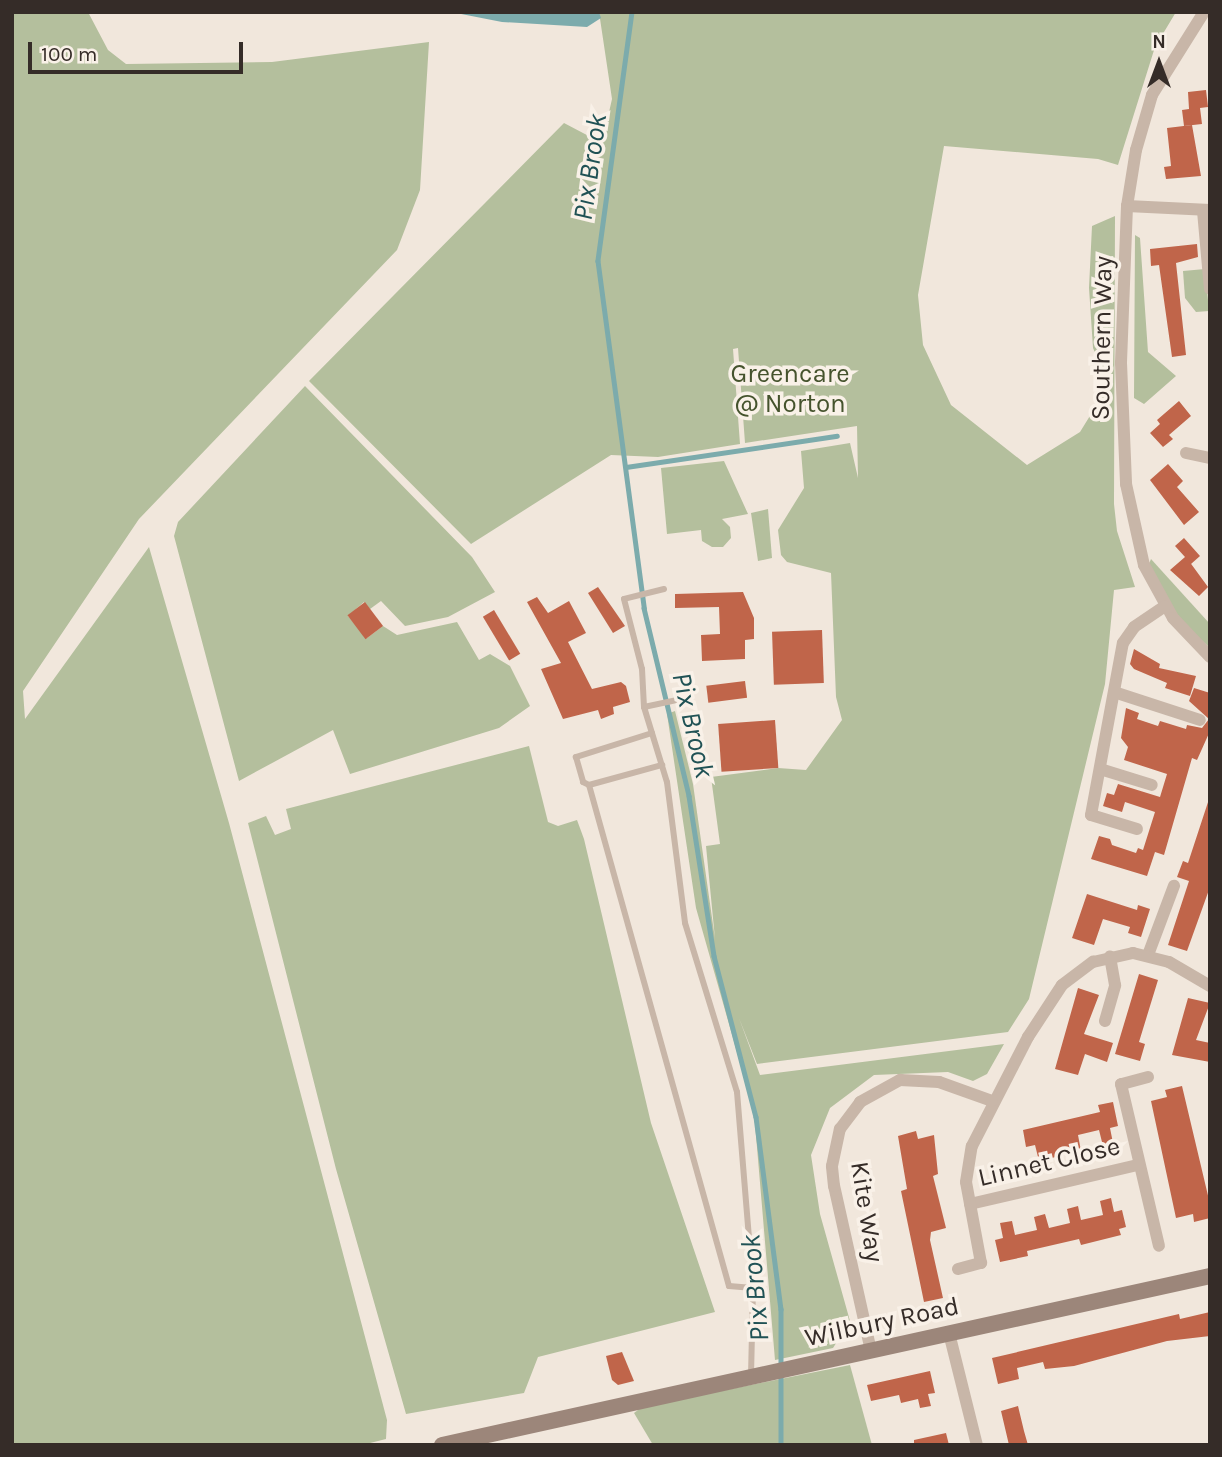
<!DOCTYPE html>
<style>
body{margin:0}
#map{position:relative;width:1222px;height:1457px;overflow:hidden;background:#f1e7dc;font-family:Karla,sans-serif}
div>[style]{position:absolute}
[style*='--x']{left:calc(var(--x)*1px);top:calc(var(--y)*1px);width:calc(var(--w)*1px);rotate:calc(var(--a)*1deg)}
.green>*{inset:0;background:#b4bf9d}
.water>*{inset:0;background:#7cabac}
.stream>*{height:4.5px;margin:-2.25px;padding:0 2.25px;transform-origin:2.25px;border-radius:2.25px;background:#7cabac}
.building>*{inset:0;background:#c0654a;transform-origin:0 0}
.lane>*{height:6px;margin:-3px;padding:0 3px;transform-origin:3px;border-radius:3px;background:#c8b6a8}
.street>*{height:12px;margin:-6px;padding:0 6px;transform-origin:6px;border-radius:6px;background:#c8b6a8}
.secondary>*{height:16px;margin:-8px;padding:0 8px;transform-origin:8px;border-radius:8px;background:#9c867a}
span{translate:-50% -50%;white-space:nowrap;text-align:center;line-height:1.15;-webkit-text-stroke:7px #f9f1e8;paint-order:stroke}
.street-label{font-size:26px;color:#352c28}
.park-label{font-size:26px;color:#45532d}
.water-label{font-size:28px;color:#205255;font-style:italic}
.frame{position:absolute;inset:0;border:14px solid #352c28;pointer-events:none}
.north{position:absolute;left:1124px;top:28px;width:70px;height:70px;-webkit-text-stroke:5px #f9f1e8;paint-order:stroke;rotate:0deg;font-size:19px;font-weight:700;line-height:28px;text-align:center;color:#352c28}
.north::after{content:'';display:block;margin:auto;width:24px;height:32px;background:#352c28;clip-path:polygon(50% 0,100% 100%,50% 72%,0 100%)}
.scale{position:absolute;left:28px;top:42px;width:215px;height:32px;box-sizing:border-box;border:4px solid #352c28;border-top:0;padding-left:9px;font-size:21px;line-height:24px;white-space:nowrap;color:#352c28;-webkit-text-stroke:5px #f9f1e8;paint-order:stroke}
</style>
<div id="map">
<div class="green">
<div style="clip-path:polygon(12px 12px,88px 12px,108px 50px,126px 64px,272px 62px,429px 42px,420px 190px,397px 250px,139px 519px,23px 691px,25px 719px,149px 547px,229px 823px,387px 1420px,386px 1439px,362px 1445px,12px 1445px)"></div>
<div style="clip-path:polygon(599px 12px,1176px 12px,1155px 47px,1118px 165px,1098px 159px,944px 146px,918px 295px,923px 345px,951px 405px,1027px 465px,1080px 432px,1109px 385px,1093px 348px,1089px 288px,1092px 226px,1115px 216px,1114px 504px,1117px 531px,1135px 587px,1114px 590px,1105px 684px,1029px 999px,1008px 1032px,757px 1064px,739px 1018px,760px 1075px,1004px 1044px,987px 1074px,973px 1081px,948px 1072px,874px 1075px,830px 1108px,811px 1155px,820px 1214px,850px 1321px,833px 1348px,775px 1360px,754px 1112px,696px 908px,667px 714px,675px 711px,693px 784px,715px 939px,706px 846px,720px 844px,711px 777px,778px 768px,806px 770px,842px 720px,836px 697px,831px 573px,787px 562px,781px 555px,778px 530px,804px 488px,801px 451px,850px 443px,858px 478px,857px 426px,745px 443px,738px 348px,733px 349px,740px 444px,658px 457px,611px 455px,471px 544px,309px 381px,564px 123px,602px 143px,612px 99px)"></div>
<div style="clip-path:polygon(1135px 235px,1140px 238px,1148px 352px,1176px 376px,1144px 404px,1134px 398px)"></div>
<div style="clip-path:polygon(1205px 269px,1209px 311px,1196px 312px,1185px 298px,1183px 271px)"></div>
<div style="clip-path:polygon(305px 386px,472px 557px,495px 592px,448px 617px,405px 626px,381px 601px,370px 609px,364px 602px,348px 616px,367px 638px,383px 626px,397px 635px,457px 622px,479px 660px,490px 654px,510px 666px,530px 706px,499px 728px,350px 774px,333px 730px,239px 781px,174px 536px,178px 522px)"></div>
<div style="clip-path:polygon(724px 461px,748px 514px,722px 519px,730px 527px,731px 538px,723px 547px,712px 547px,702px 541px,701px 530px,667px 534px,661px 468px)"></div>
<div style="clip-path:polygon(768px 509px,772px 558px,758px 561px,751px 513px)"></div>
<div style="clip-path:polygon(1151px 559px,1210px 624px,1210px 648px,1177px 618px,1149px 564px)"></div>
<div style="clip-path:polygon(529px 746px,548px 822px,558px 826px,577px 820px,584px 839px,651px 1123px,715px 1312px,538px 1357px,524px 1393px,406px 1414px,336px 1169px,248px 823px,266px 816px,275px 835px,291px 829px,286px 809px)"></div>
<div style="clip-path:polygon(850px 1365px,872px 1445px,653px 1445px,634px 1413px,642px 1407px)"></div>
</div>
<div class="water">
<div style="clip-path:polygon(451px 12px,599px 12px,601px 18px,587px 27px,502px 22px)"></div>
</div>
<div class="stream">
<div style="--x:632;--y:12;--w:251;--a:97.8"></div>
<div style="--x:598;--y:261;--w:350;--a:82.4"></div>
<div style="--x:644;--y:608;--w:193;--a:76.5"></div>
<div style="--x:689;--y:796;--w:162;--a:81.1"></div>
<div style="--x:714;--y:956;--w:166;--a:75.4"></div>
<div style="--x:756;--y:1117;--w:194;--a:82.6"></div>
<div style="--x:781;--y:1309;--w:58;--a:90"></div>
<div style="--x:626;--y:467;--w:213;--a:-8.4"></div>
<div style="--x:781;--y:1376;--w:69;--a:90"></div>
</div>
<div class="building">
<div style="clip-path:polygon(1206px 90px,1208px 107px,1200px 108px,1202px 124px,1184px 126px,1182px 110px,1189px 109px,1188px 92px)"></div>
<div style="clip-path:polygon(1192px 125px,1201px 176px,1166px 179px,1164px 167px,1171px 166px,1167px 128px)"></div>
<div style="clip-path:polygon(1197px 244px,1198px 257px,1176px 263px,1186px 355px,1172px 357px,1159px 265px,1151px 266px,1150px 249px)"></div>
<div style="clip-path:polygon(1179px 401px,1191px 416px,1169px 435px,1173px 439px,1163px 447px,1150px 433px,1160px 424px,1157px 420px)"></div>
<div style="clip-path:polygon(1168px 464px,1183px 481px,1177px 487px,1199px 512px,1184px 525px,1150px 480px)"></div>
<div style="clip-path:polygon(1184px 538px,1200px 556px,1191px 564px,1189px 561px,1208px 587px,1199px 596px,1170px 570px,1185px 557px,1175px 546px)"></div>
<div style="clip-path:polygon(598px 587px,625px 626px,613px 633px,588px 593px)"></div>
<div style="clip-path:polygon(743px 592px,754px 618px,754px 639px,745px 640px,745px 659px,702px 661px,701px 635px,720px 634px,719px 607px,675px 608px,675px 594px)"></div>
<div style="clip-path:polygon(537px 597px,548px 613px,569px 601px,586px 633px,568px 642px,592px 689px,621px 682px,626px 686px,630px 702px,613px 707px,614px 714px,601px 719px,598px 710px,563px 719px,541px 669px,561px 663px,527px 602px)"></div>
<div style="left:365px;top:602px;width:30px;height:22px;rotate:53deg"></div>
<div style="left:494px;top:610px;width:51px;height:13px;rotate:59deg"></div>
<div style="left:822px;top:630px;width:53px;height:50px;rotate:88deg"></div>
<div style="clip-path:polygon(1134px 649px,1160px 664px,1159px 668px,1196px 676px,1190px 696px,1165px 688px,1167px 683px,1134px 669px,1130px 664px)"></div>
<div style="left:745px;top:681px;width:17px;height:39px;rotate:83deg"></div>
<div style="clip-path:polygon(1194px 688px,1210px 693px,1210px 731px,1197px 760px,1192px 758px,1164px 855px,1155px 852px,1147px 876px,1091px 859px,1099px 836px,1110px 839px,1112px 845px,1136px 853px,1138px 848px,1143px 850px,1155px 812px,1125px 802px,1122px 812px,1103px 806px,1107px 793px,1114px 795px,1118px 784px,1160px 797px,1167px 774px,1124px 760px,1128px 747px,1121px 738px,1126px 708px,1139px 713px,1137px 719px,1158px 726px,1160px 721px,1186px 729px,1187px 725px,1202px 728px,1209px 719px,1189px 701px)"></div>
<div style="left:775px;top:720px;width:48px;height:57px;rotate:86deg"></div>
<div style="clip-path:polygon(1210px 796px,1210px 887px,1187px 951px,1168px 945px,1189px 881px,1177px 877px,1183px 861px,1188px 863px)"></div>
<div style="clip-path:polygon(1087px 894px,1137px 910px,1138px 905px,1150px 909px,1141px 937px,1128px 933px,1130px 927px,1103px 919px,1094px 945px,1072px 938px)"></div>
<div style="clip-path:polygon(1139px 974px,1158px 980px,1139px 1042px,1145px 1044px,1140px 1061px,1115px 1054px)"></div>
<div style="clip-path:polygon(1078px 988px,1099px 995px,1084px 1034px,1113px 1043px,1107px 1062px,1085px 1054px,1078px 1075px,1055px 1069px)"></div>
<div style="clip-path:polygon(1188px 998px,1210px 1003px,1196px 1040px,1210px 1043px,1210px 1062px,1172px 1055px)"></div>
<div style="clip-path:polygon(1182px 1086px,1210px 1204px,1210px 1218px,1194px 1222px,1193px 1214px,1176px 1218px,1151px 1101px,1167px 1097px,1165px 1090px)"></div>
<div style="clip-path:polygon(1113px 1102px,1118px 1126px,1110px 1128px,1113px 1143px,1103px 1146px,1099px 1130px,1078px 1135px,1081px 1151px,1039px 1161px,1035px 1145px,1026px 1147px,1023px 1130px,1100px 1112px,1098px 1105px)"></div>
<div style="clip-path:polygon(916px 1131px,918px 1139px,934px 1135px,938px 1174px,933px 1176px,946px 1228px,931px 1232px,930px 1240px,943px 1298px,924px 1302px,901px 1191px,907px 1189px,898px 1136px)"></div>
<div style="clip-path:polygon(1111px 1198px,1114px 1212px,1122px 1210px,1126px 1227px,1119px 1229px,1121px 1235px,1081px 1245px,1079px 1239px,1027px 1251px,1028px 1256px,1000px 1262px,995px 1240px,1003px 1238px,1000px 1223px,1012px 1221px,1015px 1235px,1037px 1230px,1034px 1217px,1045px 1214px,1049px 1228px,1070px 1223px,1067px 1209px,1078px 1206px,1081px 1220px,1103px 1215px,1100px 1201px)"></div>
<div style="clip-path:polygon(1210px 1312px,1210px 1336px,1167px 1341px,1074px 1366px,1045px 1369px,1043px 1362px,1017px 1368px,1019px 1379px,998px 1384px,992px 1358px,1179px 1314px,1180px 1319px)"></div>
<div style="clip-path:polygon(622px 1352px,634px 1381px,618px 1385px,612px 1380px,606px 1356px)"></div>
<div style="clip-path:polygon(930px 1371px,935px 1393px,928px 1394px,931px 1406px,920px 1408px,918px 1399px,901px 1403px,899px 1395px,871px 1401px,867px 1385px)"></div>
<div style="clip-path:polygon(1018px 1406px,1024px 1431px,1028px 1445px,1009px 1445px,1001px 1411px)"></div>
<div style="clip-path:polygon(946px 1433px,949px 1445px,914px 1445px,914px 1440px)"></div>
</div>
<div class="lane">
<div style="--x:664;--y:589;--w:41;--a:166"></div>
<div style="--x:624;--y:599;--w:72;--a:75.6"></div>
<div style="--x:642;--y:669;--w:38;--a:87"></div>
<div style="--x:644;--y:707;--w:78;--a:73"></div>
<div style="--x:667;--y:782;--w:142;--a:82.7"></div>
<div style="--x:685;--y:923;--w:177;--a:72.9"></div>
<div style="--x:737;--y:1092;--w:197;--a:85.3"></div>
<div style="--x:753;--y:1288;--w:88;--a:91.3"></div>
<div style="--x:644;--y:707;--w:39;--a:-12"></div>
<div style="--x:652;--y:733;--w:80;--a:162.5"></div>
<div style="--x:576;--y:757;--w:26;--a:74"></div>
<div style="--x:583;--y:782;--w:7;--a:27"></div>
<div style="--x:589;--y:785;--w:76;--a:-15.3"></div>
<div style="--x:589;--y:785;--w:520;--a:74.39"></div>
<div style="--x:729;--y:1286;--w:24;--a:5"></div>
</div>
<div class="street">
<div style="--x:1204;--y:12;--w:98;--a:122.1"></div>
<div style="--x:1152;--y:95;--w:57;--a:106.2"></div>
<div style="--x:1136;--y:150;--w:57;--a:99.1"></div>
<div style="--x:1127;--y:206;--w:157;--a:92.2"></div>
<div style="--x:1121;--y:363;--w:121;--a:87.6"></div>
<div style="--x:1126;--y:484;--w:83;--a:77.5"></div>
<div style="--x:1144;--y:565;--w:60;--a:61.3"></div>
<div style="--x:1173;--y:618;--w:54;--a:46.5"></div>
<div style="--x:1127;--y:206;--w:83;--a:2.8"></div>
<div style="--x:1203;--y:211;--w:78;--a:84.9"></div>
<div style="--x:1186;--y:453;--w:25;--a:12"></div>
<div style="--x:1117;--y:693;--w:87;--a:18"></div>
<div style="--x:1100;--y:769;--w:54;--a:17.1"></div>
<div style="--x:1137;--y:829;--w:48;--a:-163.1"></div>
<div style="--x:1091;--y:815;--w:175;--a:-79.5"></div>
<div style="--x:1123;--y:643;--w:19;--a:-55"></div>
<div style="--x:1134;--y:627;--w:37;--a:-34"></div>
<div style="--x:1148;--y:955;--w:74;--a:-69.4"></div>
<div style="--x:1105;--y:1021;--w:37;--a:-74"></div>
<div style="--x:1115;--y:985;--w:29;--a:-100"></div>
<div style="--x:1148;--y:1077;--w:28;--a:165"></div>
<div style="--x:1121;--y:1084;--w:166;--a:76.8"></div>
<div style="--x:970;--y:1204;--w:172;--a:-13.1"></div>
<div style="--x:958;--y:1269;--w:24;--a:-15"></div>
<div style="--x:981;--y:1263;--w:82;--a:-100.5"></div>
<div style="--x:966;--y:1182;--w:36;--a:-81"></div>
<div style="--x:972;--y:1146;--w:123;--a:-62.8"></div>
<div style="--x:1028;--y:1037;--w:62;--a:-56.8"></div>
<div style="--x:1062;--y:985;--w:39;--a:-37"></div>
<div style="--x:1093;--y:962;--w:41;--a:-12.7"></div>
<div style="--x:1133;--y:953;--w:37;--a:14"></div>
<div style="--x:1169;--y:962;--w:48;--a:30.3"></div>
<div style="--x:949;--y:1333;--w:115;--a:76"></div>
<div style="--x:871;--y:1351;--w:169;--a:-102.6"></div>
<div style="--x:834;--y:1186;--w:20;--a:-96"></div>
<div style="--x:832;--y:1166;--w:38;--a:-78"></div>
<div style="--x:840;--y:1129;--w:34;--a:-53"></div>
<div style="--x:860;--y:1102;--w:46;--a:-28.8"></div>
<div style="--x:900;--y:1080;--w:39;--a:3"></div>
<div style="--x:939;--y:1082;--w:56;--a:19.7"></div>
</div>
<div class="secondary">
<div style="--x:442;--y:1445;--w:786;--a:-12.41"></div>
</div>
<div class="street-label">
<span style="left:1102px;top:338px;rotate:-89deg">Southern Way</span>
<span style="left:1049px;top:1162px;rotate:-13deg">Linnet Close</span>
<span style="left:867px;top:1212px;rotate:81deg">Kite Way</span>
<span style="left:882px;top:1322px;rotate:-12deg">Wilbury Road</span>
</div>
<div class="park-label">
<span style="left:790px;top:389px">Greencare<br>@ Norton</span>
</div>
<div class="water-label">
<span style="left:590px;top:167px;rotate:-82deg">Pix Brook</span>
<span style="left:693px;top:725px;rotate:77deg">Pix Brook</span>
<span style="left:755px;top:1288px;rotate:-95deg">Pix Brook</span>
</div>
<div class="frame"></div>
<div class="north">N</div>
<div class="scale">100 m</div>
</div>
